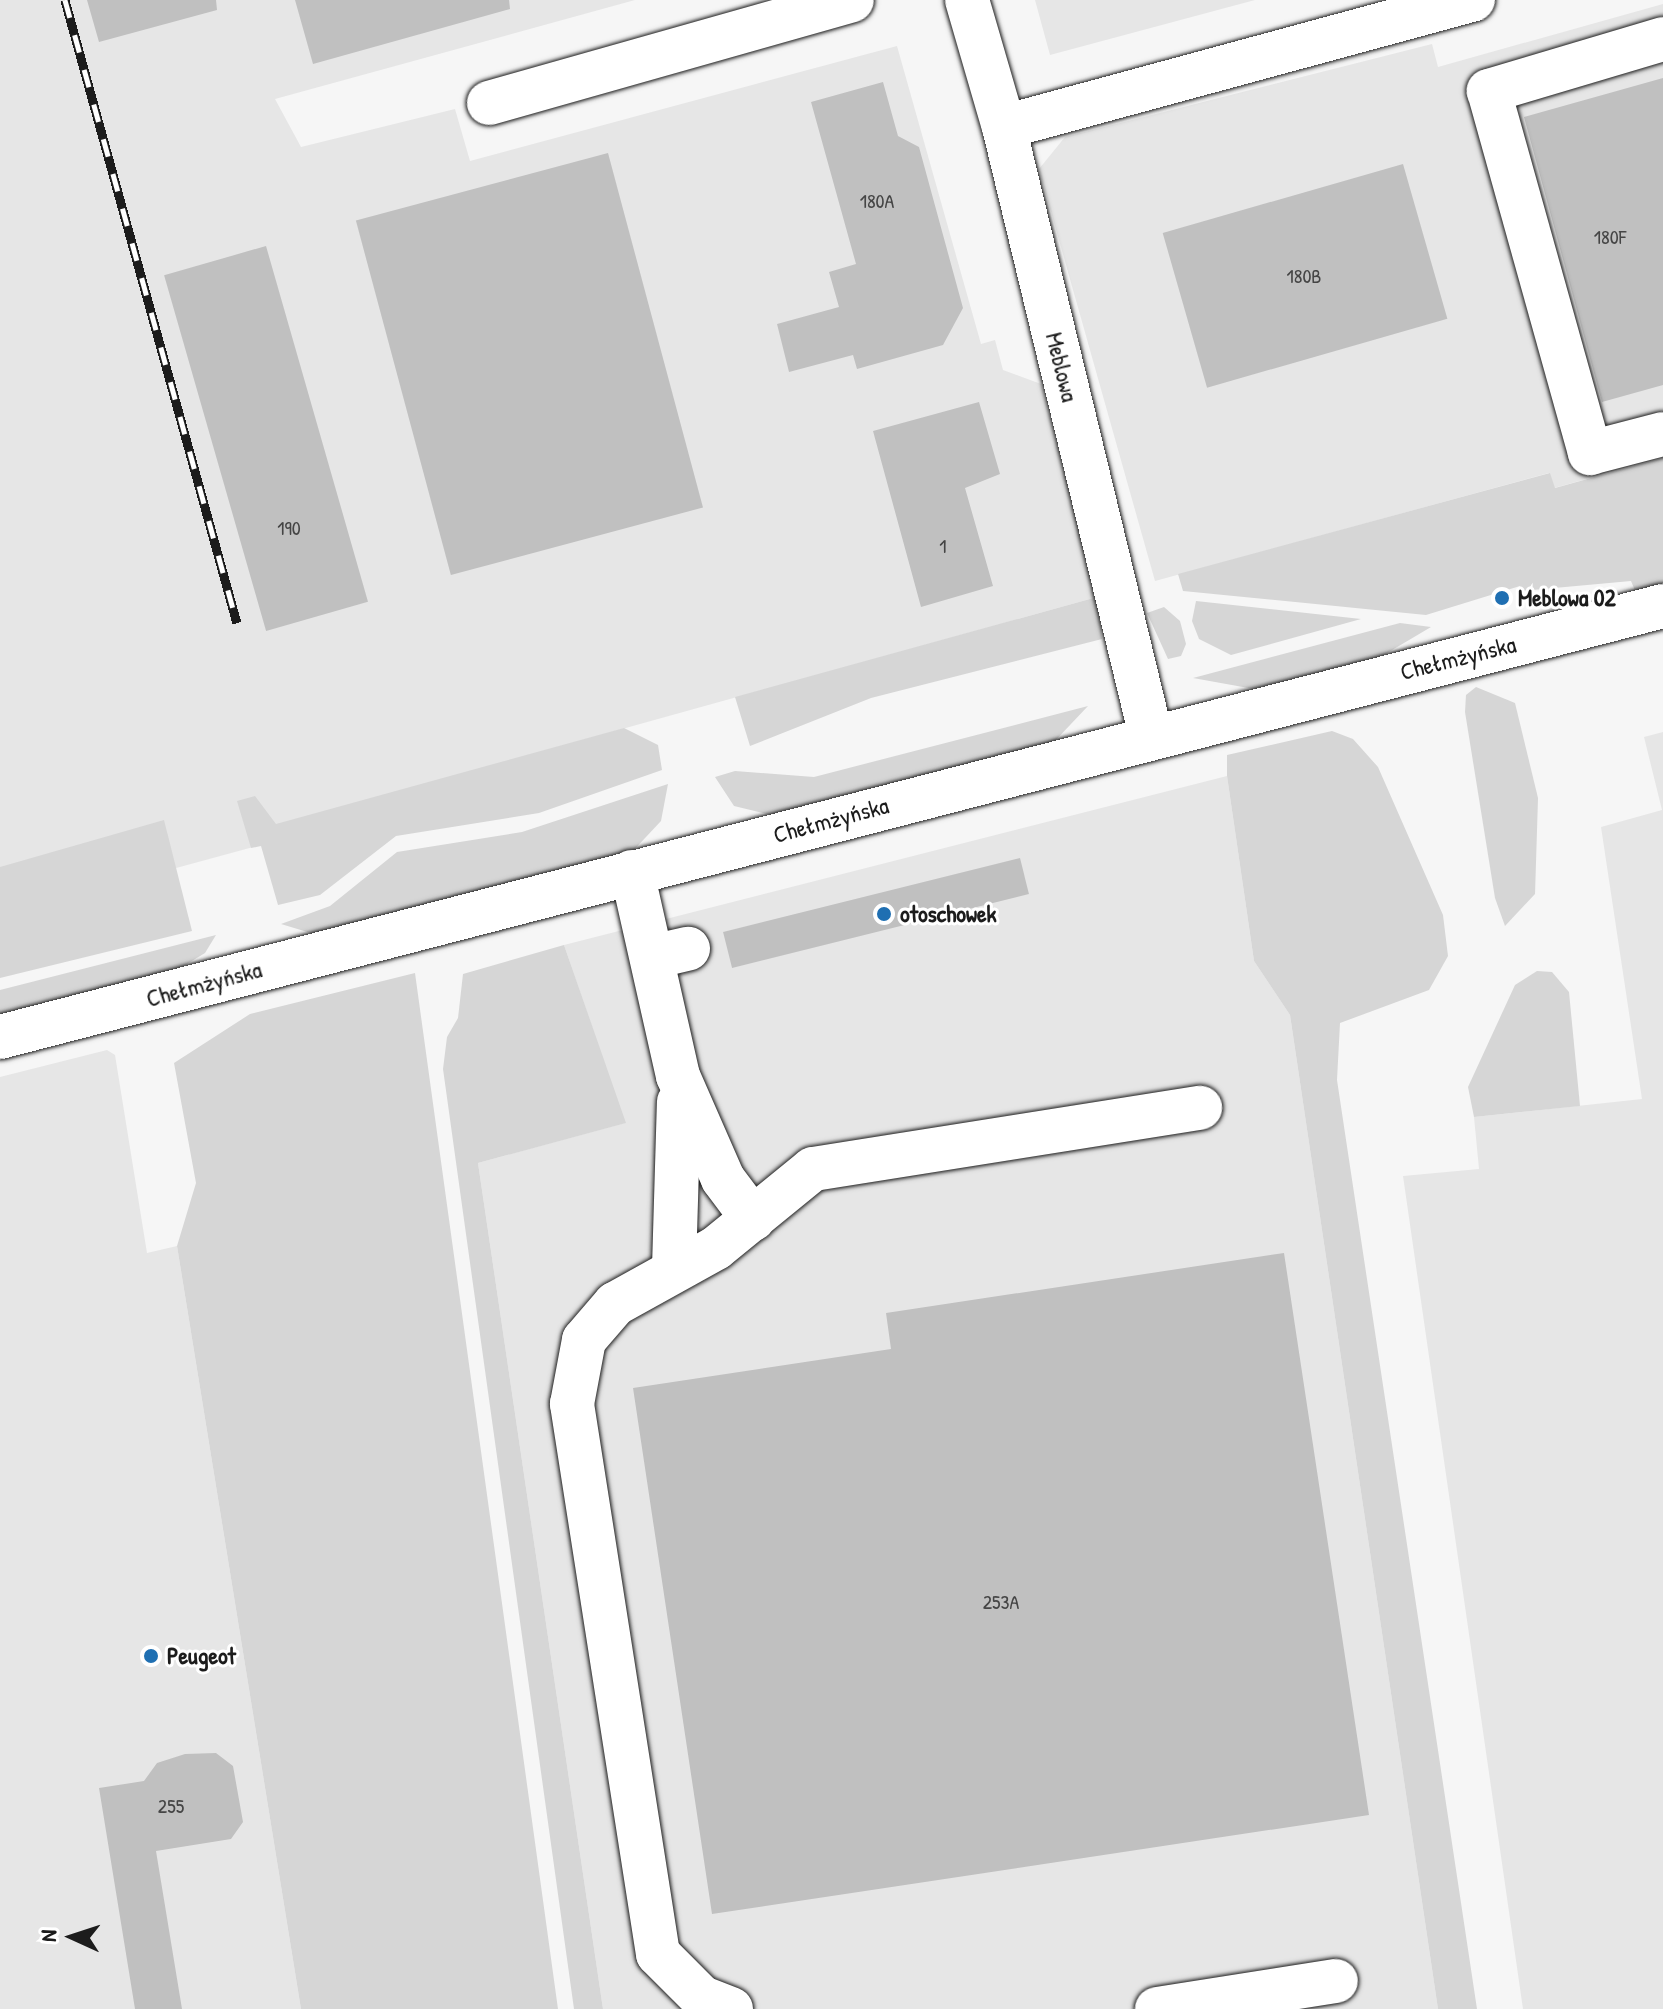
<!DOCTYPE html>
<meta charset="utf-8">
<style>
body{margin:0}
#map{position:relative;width:1663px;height:2009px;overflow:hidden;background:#f6f6f6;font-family:"Patrick Hand",sans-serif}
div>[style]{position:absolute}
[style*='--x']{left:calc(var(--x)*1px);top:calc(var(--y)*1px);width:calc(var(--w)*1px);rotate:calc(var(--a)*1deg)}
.built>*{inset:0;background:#e6e6e6}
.green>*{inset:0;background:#d6d6d6}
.building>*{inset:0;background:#c0c0c0;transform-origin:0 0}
.roads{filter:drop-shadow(0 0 2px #1c1c1c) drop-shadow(0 0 2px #1c1c1c)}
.minor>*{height:44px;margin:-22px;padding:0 22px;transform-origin:22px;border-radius:22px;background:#fff}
.rail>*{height:9px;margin-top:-4.5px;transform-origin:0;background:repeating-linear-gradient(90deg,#fff 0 18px,#1c1c1c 0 36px);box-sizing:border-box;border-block:2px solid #1c1c1c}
.dots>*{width:22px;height:22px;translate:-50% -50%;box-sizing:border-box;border:4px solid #fff;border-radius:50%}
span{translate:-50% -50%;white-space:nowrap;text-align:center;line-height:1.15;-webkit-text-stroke:6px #fff;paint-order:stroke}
.number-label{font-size:20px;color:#454545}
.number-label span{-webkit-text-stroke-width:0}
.street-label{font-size:24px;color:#1c1c1c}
.poi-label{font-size:24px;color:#1c1c1c;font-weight:700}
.left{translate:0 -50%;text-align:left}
.north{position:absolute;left:32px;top:1897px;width:80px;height:80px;-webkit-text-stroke:6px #fff;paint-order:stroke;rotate:273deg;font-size:22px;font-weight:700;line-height:32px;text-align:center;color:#1c1c1c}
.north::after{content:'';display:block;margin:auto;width:28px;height:36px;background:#1c1c1c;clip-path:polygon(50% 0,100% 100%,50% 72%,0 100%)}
</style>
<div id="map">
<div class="built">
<div style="clip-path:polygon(0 0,635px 0,275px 99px,301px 147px,455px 109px,470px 161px,897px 46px,981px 344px,995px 340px,1003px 370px,1041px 384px,1097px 597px,482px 768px,261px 845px,0 916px)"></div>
<div style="clip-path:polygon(1035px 0,1255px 0,1050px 55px)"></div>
<div style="clip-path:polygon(1663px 4px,1663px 458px,1554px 488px,1549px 473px,1155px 581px,1039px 169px,1065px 137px,1432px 44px,1438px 67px)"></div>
<div style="clip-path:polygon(1663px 732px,1663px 2009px,1523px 2009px,1403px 1176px,1479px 1169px,1474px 1117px,1642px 1099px,1601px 827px,1662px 810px,1644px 737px)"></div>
<div style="clip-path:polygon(1227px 776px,1254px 961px,1290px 1015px,1438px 2009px,603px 2009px,478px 1163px,625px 1123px,564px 945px)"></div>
<div style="clip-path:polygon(107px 1050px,115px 1055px,147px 1253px,177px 1246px,301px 2009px,0 2009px,0 1077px)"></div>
</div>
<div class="green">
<div style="clip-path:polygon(1663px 458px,1663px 586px,1636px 593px,1631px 581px,1521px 591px,1520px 586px,1426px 615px,1183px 591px,1178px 574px,1550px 473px,1555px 488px)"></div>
<div style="clip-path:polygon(1097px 597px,1102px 639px,871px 698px,750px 746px,735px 697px)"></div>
<div style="clip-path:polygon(1196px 601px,1361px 619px,1231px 655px,1199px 639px,1192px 621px)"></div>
<div style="clip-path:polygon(1164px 607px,1180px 621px,1186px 644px,1181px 656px,1168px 659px,1147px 613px)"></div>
<div style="clip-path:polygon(1400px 623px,1431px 627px,1382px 656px,1254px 689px,1193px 678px)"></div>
<div style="clip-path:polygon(1476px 687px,1515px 703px,1538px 798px,1535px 894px,1505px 926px,1495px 898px,1465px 712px,1466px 695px)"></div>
<div style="clip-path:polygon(1088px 706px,1053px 743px,771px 815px,734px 806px,715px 777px,735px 771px,814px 777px)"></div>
<div style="clip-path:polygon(624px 728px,658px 745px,662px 770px,539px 813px,396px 836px,320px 895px,278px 905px,261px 846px,251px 848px,237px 801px,255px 796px,276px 824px)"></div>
<div style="clip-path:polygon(1332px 731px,1353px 739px,1378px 767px,1443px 915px,1448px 956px,1429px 990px,1340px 1023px,1337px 1080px,1477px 2009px,1438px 2009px,1290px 1015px,1254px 961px,1227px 776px,1227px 755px)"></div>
<div style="clip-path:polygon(668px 784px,661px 821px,631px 853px,314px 934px,281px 924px,330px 906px,397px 852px,522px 832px)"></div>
<div style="clip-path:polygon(164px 820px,192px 931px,0 978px,0 867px)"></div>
<div style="clip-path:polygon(216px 935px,205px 953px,177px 970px,0 1015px,0 990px)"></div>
<div style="clip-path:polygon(564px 945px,626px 1123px,478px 1163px,603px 2009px,574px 2009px,443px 1069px,447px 1037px,458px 1018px,463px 974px)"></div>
<div style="clip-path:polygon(1537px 971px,1552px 972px,1569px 992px,1580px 1106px,1474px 1117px,1468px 1087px,1515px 985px)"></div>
<div style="clip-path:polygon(415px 973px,558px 2009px,301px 2009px,177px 1246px,196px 1183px,174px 1063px,250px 1014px)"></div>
</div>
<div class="building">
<div style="clip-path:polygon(87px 0,216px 0,217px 10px,99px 42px)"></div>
<div style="clip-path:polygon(295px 0,509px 0,510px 9px,313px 64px)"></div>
<div style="clip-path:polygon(1663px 78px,1663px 385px,1602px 402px,1524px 117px)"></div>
<div style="clip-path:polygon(883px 82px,898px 136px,919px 147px,963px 308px,943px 345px,857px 369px,853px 355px,789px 372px,777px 324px,839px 307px,829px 272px,856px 264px,811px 102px)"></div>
<div style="left:608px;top:153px;width:367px;height:261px;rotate:75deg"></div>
<div style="left:1403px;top:164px;width:161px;height:250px;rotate:74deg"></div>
<div style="left:266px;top:246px;width:370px;height:106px;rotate:74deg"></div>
<div style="clip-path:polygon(979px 402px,1000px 474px,965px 488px,993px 586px,921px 607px,873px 431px)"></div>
<div style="left:1020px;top:858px;width:37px;height:306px;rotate:76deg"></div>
<div style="clip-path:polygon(1284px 1253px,1369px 1815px,712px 1914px,633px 1388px,891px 1349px,886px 1313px)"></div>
<div style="clip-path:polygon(216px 1753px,233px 1766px,243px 1822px,231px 1839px,156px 1851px,182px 2009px,135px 2009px,99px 1788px,144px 1781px,157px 1763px,185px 1754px)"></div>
</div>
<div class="roads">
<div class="minor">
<div style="--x:967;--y:0;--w:132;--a:73.8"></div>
<div style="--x:1004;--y:127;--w:626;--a:76.43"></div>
<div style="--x:1663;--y:39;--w:182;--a:163.4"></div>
<div style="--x:1489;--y:91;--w:376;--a:74.4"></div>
<div style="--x:1590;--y:453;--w:75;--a:-14.6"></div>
<div style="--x:489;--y:103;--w:377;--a:-15.8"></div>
<div style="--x:1004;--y:127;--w:486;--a:-15.2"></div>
<div style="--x:632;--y:872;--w:209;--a:77.3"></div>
<div style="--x:678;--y:1076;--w:112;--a:66.4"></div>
<div style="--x:723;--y:1179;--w:50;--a:53.1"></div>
<div style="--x:652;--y:957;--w:37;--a:-13"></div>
<div style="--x:0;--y:1037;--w:1718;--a:-14.53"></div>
<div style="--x:674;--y:1268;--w:166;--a:-88.3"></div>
<div style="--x:731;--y:2009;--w:31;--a:-159"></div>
<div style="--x:702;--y:1998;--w:62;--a:-135"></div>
<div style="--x:658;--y:1954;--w:557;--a:-98.89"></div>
<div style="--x:572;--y:1404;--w:65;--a:-79.4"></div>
<div style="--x:584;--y:1340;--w:48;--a:-49.3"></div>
<div style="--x:615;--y:1304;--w:115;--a:-29"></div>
<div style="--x:716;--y:1248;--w:125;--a:-39.2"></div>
<div style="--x:813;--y:1169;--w:392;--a:-9"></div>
<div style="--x:1157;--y:2009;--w:181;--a:-8.9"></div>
</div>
</div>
<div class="rail">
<div style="--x:65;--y:0;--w:646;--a:74.57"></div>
</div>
<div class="dots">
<div style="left:1502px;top:598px;background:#1f6fb2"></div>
<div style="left:884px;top:914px;background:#1f6fb2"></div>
<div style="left:151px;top:1656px;background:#1f6fb2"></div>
</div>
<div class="number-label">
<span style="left:877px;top:200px">180A</span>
<span style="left:1610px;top:236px">180F</span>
<span style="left:1304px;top:275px">180B</span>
<span style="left:289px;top:527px">190</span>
<span style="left:943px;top:545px">1</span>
<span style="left:1001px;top:1601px">253A</span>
<span style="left:171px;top:1805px">255</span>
</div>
<div class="street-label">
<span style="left:1062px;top:367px;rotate:76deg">Meblowa</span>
<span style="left:1458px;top:658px;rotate:-14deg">Chełmżyńska</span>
<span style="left:831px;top:820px;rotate:-15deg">Chełmżyńska</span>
<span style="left:204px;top:984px;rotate:-15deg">Chełmżyńska</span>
</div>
<div class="poi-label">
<span class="left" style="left:1518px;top:598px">Meblowa 02</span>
<span class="left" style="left:900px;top:914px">otoschowek</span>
<span class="left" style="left:167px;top:1656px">Peugeot</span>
</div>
<div class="north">N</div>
</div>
